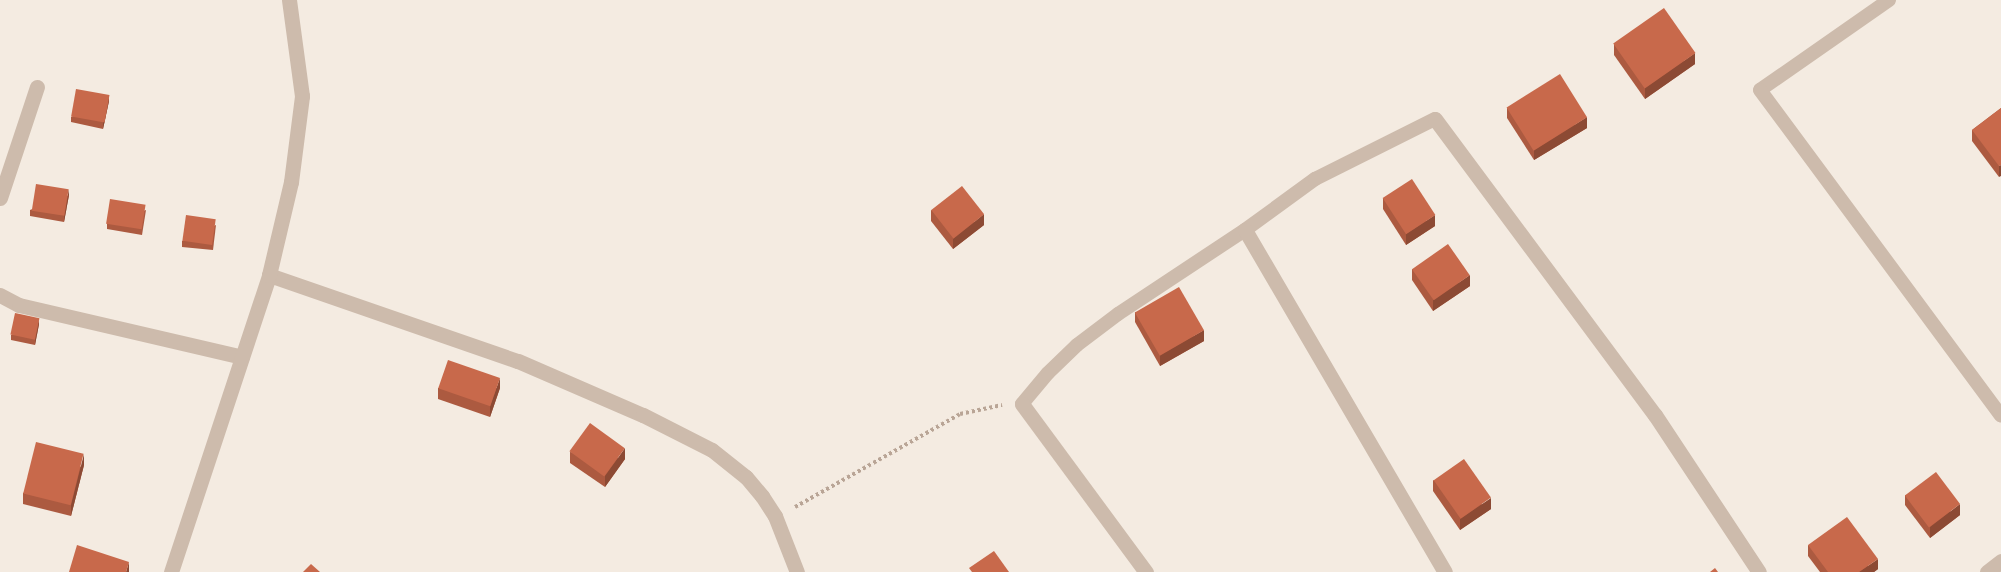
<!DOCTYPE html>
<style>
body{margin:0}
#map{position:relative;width:2001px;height:572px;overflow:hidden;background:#f4ebe1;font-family:Manrope,sans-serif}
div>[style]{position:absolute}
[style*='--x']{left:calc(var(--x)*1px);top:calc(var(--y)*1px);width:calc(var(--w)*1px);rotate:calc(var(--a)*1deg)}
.path>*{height:4px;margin-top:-2px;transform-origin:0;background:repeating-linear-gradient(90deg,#b9a596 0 3px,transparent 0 6px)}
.service>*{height:14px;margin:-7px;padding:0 7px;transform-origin:7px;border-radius:7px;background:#cdbbac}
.minor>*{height:15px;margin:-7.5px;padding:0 7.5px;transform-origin:7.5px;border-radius:7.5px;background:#cdbbac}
.wall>*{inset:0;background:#ac5a40}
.shaded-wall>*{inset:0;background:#8c4a34}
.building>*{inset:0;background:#c8694b;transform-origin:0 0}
span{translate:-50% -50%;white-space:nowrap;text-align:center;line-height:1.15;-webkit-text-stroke:4.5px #fbf5ee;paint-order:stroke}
</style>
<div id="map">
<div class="path">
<div style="--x:795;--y:507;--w:189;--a:-29.4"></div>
<div style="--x:960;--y:414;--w:43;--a:-12.1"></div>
</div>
<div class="service">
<div style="--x:1889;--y:0;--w:157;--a:145.1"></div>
<div style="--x:1760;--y:90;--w:405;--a:53.5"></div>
<div style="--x:1022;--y:404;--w:40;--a:-50"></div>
<div style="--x:1048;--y:373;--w:40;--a:-44"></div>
<div style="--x:1077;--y:345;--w:51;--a:-37.1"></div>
<div style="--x:1118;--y:314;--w:152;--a:-33.5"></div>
<div style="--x:1245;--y:230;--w:87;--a:-36.1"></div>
<div style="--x:1315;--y:179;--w:134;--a:-26.6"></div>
</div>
<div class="minor">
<div style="--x:1435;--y:119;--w:369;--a:53.4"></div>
<div style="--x:1655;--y:415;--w:188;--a:56.5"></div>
<div style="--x:0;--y:198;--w:117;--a:-71.6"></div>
<div style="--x:1245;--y:230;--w:396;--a:59.7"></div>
<div style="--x:269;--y:275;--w:263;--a:19.1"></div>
<div style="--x:518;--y:361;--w:136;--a:23.4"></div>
<div style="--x:643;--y:415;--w:77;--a:26.9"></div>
<div style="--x:712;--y:450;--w:43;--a:38.5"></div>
<div style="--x:746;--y:477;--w:25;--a:50"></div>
<div style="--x:762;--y:496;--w:24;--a:57"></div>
<div style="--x:775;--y:516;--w:60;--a:68.6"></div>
<div style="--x:0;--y:295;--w:21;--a:28"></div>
<div style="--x:19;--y:305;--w:229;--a:13.1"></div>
<div style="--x:1022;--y:404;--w:209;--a:53.6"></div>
<div style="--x:171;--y:572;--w:313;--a:-71.7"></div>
<div style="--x:269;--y:275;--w:96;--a:-76.7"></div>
<div style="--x:291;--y:182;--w:87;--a:-82.7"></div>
<div style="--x:302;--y:96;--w:97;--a:-97.7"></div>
<div style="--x:1987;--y:572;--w:18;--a:-38"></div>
</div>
<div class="wall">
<div style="clip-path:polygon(1614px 44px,1695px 64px,1645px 99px,1614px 55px)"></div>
<div style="clip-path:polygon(109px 101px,103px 129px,71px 122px,71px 117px)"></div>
<div style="clip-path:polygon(1507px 108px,1587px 128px,1534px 160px,1507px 118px)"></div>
<div style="clip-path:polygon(2001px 108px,1999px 177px,1972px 141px,1972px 130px)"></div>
<div style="clip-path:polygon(69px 195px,64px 222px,30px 216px,30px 210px)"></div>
<div style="clip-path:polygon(1383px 198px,1435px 226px,1406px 245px,1383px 209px)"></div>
<div style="clip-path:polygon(146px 210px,142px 235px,107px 229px,107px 224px)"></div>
<div style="clip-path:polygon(931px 210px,984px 225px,953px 249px,931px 221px)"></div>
<div style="clip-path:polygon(216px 225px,213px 250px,182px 247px,182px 241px)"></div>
<div style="clip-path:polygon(1412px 269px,1470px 286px,1433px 311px,1412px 280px)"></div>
<div style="clip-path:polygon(1135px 312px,1204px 341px,1160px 366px,1135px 322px)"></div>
<div style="clip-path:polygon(39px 324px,35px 345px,11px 340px,11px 335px)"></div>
<div style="clip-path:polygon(438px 388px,500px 388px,490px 417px,438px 399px)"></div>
<div style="clip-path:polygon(570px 452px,625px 459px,605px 487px,570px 463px)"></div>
<div style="clip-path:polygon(84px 465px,71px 516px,23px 504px,23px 493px)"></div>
<div style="clip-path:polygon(1433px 480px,1491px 509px,1460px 530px,1433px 491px)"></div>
<div style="clip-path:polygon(1905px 495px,1960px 515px,1930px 538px,1905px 505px)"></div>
<div style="clip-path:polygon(1808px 545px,1878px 569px,1874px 572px,1820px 572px,1808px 556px)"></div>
</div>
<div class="shaded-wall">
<div style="clip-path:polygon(1695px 53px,1695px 64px,1645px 99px,1645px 88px)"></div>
<div style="clip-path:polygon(109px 95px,109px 101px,103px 129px,103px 123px)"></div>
<div style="clip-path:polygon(1587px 117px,1587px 128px,1534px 160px,1534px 150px)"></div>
<div style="clip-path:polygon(2001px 165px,2001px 176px,1999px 177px,1999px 166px)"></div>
<div style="clip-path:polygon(69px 189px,69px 195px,64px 222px,64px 216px)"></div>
<div style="clip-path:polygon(984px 214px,984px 225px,953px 249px,953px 239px)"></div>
<div style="clip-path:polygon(1435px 215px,1435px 226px,1406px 245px,1406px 234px)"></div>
<div style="clip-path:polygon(1470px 275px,1470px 286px,1433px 311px,1433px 300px)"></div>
<div style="clip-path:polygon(39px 318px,39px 324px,35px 345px,35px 340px)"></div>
<div style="clip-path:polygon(1204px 330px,1204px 341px,1160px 366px,1160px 355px)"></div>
<div style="clip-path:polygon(500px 378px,500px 388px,490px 417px,490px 406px)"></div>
<div style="clip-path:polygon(625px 448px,625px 459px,605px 487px,605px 476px)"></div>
<div style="clip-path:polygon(84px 454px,84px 465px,71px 516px,71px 505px)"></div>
<div style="clip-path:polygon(1491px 498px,1491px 509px,1460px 530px,1460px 519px)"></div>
<div style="clip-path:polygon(1960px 504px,1960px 515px,1930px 538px,1930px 527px)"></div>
<div style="clip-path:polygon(1878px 559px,1878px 569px,1874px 572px,1859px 572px)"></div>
<div style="clip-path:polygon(129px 562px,129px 572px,126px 572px)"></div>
</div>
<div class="building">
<div style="left:1664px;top:8px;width:55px;height:62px;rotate:55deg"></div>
<div style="left:1560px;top:74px;width:51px;height:63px;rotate:58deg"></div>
<div style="left:76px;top:89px;width:34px;height:28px;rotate:10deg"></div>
<div style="clip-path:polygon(2001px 108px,2001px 165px,1999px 166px,1972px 130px)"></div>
<div style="left:1412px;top:179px;width:43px;height:35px;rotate:57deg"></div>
<div style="left:36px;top:184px;width:33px;height:27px;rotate:9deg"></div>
<div style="left:962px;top:186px;width:36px;height:39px;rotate:52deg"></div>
<div style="left:110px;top:199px;width:36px;height:25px;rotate:9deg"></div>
<div style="left:186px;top:215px;width:30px;height:26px;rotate:8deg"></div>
<div style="left:1448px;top:244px;width:38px;height:44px;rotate:55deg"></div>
<div style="left:1179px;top:287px;width:50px;height:51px;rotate:60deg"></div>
<div style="left:15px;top:313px;width:25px;height:22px;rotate:12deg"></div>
<div style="left:448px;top:360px;width:55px;height:30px;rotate:19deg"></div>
<div style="left:590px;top:423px;width:43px;height:35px;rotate:36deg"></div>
<div style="left:36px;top:442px;width:49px;height:53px;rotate:14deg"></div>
<div style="left:1464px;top:459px;width:47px;height:37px;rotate:55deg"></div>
<div style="left:1936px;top:472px;width:40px;height:39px;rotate:53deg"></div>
<div style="clip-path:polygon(1847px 517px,1878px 559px,1859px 572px,1828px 572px,1808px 545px)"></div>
<div style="clip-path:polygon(77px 545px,129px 562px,126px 572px,69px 572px)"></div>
<div style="clip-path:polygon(994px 551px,1009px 572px,972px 572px,969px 568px)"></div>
<div style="clip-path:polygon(311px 564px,320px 572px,303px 572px)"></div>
<div style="clip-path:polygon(1715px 568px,1718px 572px,1710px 572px)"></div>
</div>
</div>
